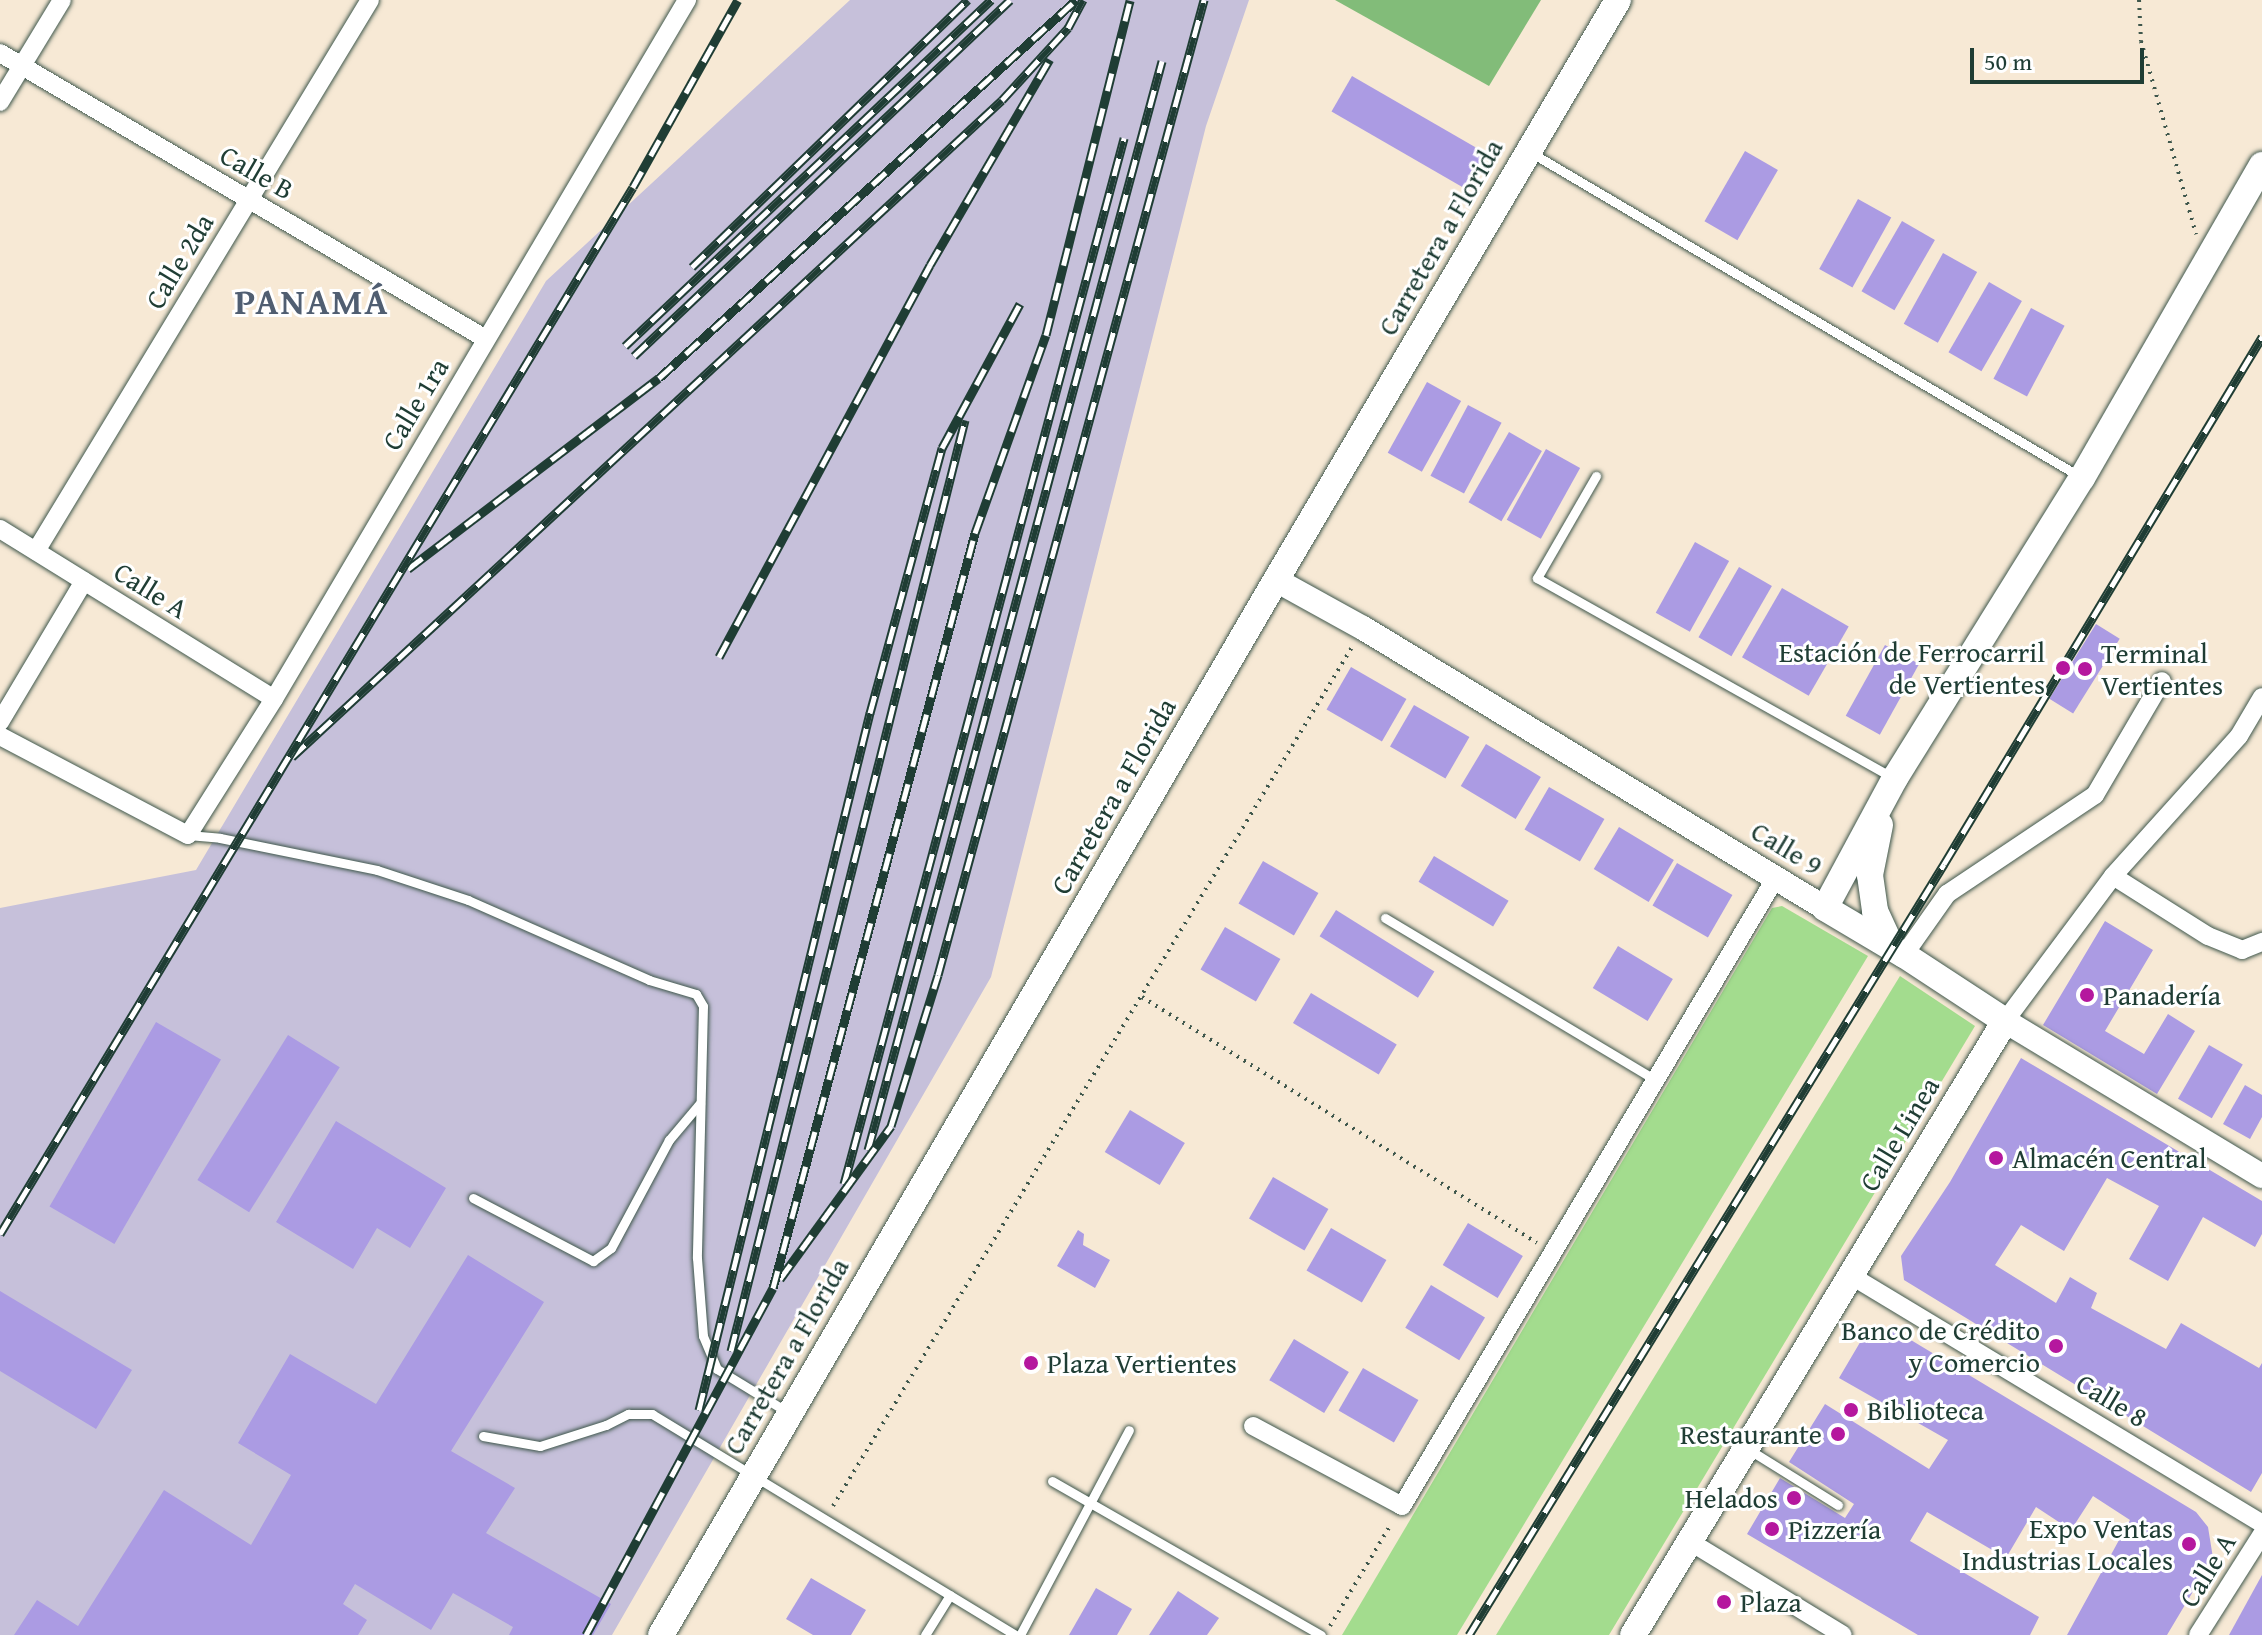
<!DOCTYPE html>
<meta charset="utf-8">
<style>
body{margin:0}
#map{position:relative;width:2262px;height:1635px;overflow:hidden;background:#f7e9d5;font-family:"Gentium Book Plus",serif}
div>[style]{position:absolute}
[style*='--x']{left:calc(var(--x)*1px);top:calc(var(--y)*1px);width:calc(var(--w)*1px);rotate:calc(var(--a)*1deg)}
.industrial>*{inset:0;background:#c6c0da}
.green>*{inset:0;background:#a3dc8e}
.forest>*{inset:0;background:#82bc79}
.building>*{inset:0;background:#ab9be3;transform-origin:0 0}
.path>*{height:4px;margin-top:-2px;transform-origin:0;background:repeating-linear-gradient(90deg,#3f574c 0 2px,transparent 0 8px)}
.roads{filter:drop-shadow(0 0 2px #3f574c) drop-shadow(0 0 2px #3f574c)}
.service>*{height:9px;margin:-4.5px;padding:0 4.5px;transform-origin:4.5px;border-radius:4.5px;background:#fff}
.minor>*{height:18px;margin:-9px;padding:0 9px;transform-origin:9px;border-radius:9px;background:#fff}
.tertiary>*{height:24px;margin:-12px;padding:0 12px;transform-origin:12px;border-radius:12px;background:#fff}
.secondary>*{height:26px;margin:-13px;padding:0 13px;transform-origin:13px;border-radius:13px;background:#fff}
.rail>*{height:9px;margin-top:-4.5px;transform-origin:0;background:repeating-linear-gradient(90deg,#fff 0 18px,#1f3d34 0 36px);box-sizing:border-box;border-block:2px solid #1f3d34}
.dots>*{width:22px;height:22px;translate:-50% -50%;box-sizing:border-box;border:4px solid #fff;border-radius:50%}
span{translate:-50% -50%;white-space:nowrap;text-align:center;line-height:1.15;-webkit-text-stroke:6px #fff;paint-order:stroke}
.street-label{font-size:28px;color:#1f3d34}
.poi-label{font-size:28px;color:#1f3d34}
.right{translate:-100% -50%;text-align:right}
.left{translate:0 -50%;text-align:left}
.district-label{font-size:36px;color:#505e71;font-weight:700;letter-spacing:2px}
.scale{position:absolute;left:1970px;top:48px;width:174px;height:36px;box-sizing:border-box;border:4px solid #1f3d34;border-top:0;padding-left:10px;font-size:24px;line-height:28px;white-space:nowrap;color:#1f3d34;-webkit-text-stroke:6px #fff;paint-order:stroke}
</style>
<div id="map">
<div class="industrial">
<div style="clip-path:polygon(850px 0,1249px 0,1206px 126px,991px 977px,612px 1635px,0 1635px,0 908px,196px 870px,546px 281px)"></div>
</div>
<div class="green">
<div style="clip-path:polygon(1782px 906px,1868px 956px,1457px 1635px,1342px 1635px,1772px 908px)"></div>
<div style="clip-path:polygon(1900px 976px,1975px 1026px,1609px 1635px,1496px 1635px)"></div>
</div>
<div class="forest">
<div style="clip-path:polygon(1335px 0,1541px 0,1489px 86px)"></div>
</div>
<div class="building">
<div style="left:1352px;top:76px;width:156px;height:41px;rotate:30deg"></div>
<div style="left:1745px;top:151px;width:38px;height:81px;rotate:30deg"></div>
<div style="left:1858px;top:199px;width:38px;height:80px;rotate:29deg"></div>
<div style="left:1902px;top:221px;width:38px;height:81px;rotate:30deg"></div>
<div style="left:1943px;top:253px;width:39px;height:81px;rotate:29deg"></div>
<div style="left:1989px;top:282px;width:38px;height:81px;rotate:30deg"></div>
<div style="left:2031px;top:308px;width:38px;height:80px;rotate:28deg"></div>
<div style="left:1427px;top:382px;width:39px;height:81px;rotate:29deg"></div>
<div style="left:1468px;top:405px;width:38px;height:80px;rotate:28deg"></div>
<div style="left:1509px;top:432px;width:38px;height:81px;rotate:30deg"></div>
<div style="left:1546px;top:449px;width:39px;height:81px;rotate:29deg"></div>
<div style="left:1695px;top:542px;width:39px;height:81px;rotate:29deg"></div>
<div style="left:1739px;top:567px;width:38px;height:81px;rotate:30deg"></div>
<div style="left:1782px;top:588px;width:77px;height:80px;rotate:30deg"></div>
<div style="left:2096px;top:624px;width:28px;height:88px;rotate:32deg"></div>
<div style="left:1885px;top:645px;width:39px;height:81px;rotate:29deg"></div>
<div style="left:1351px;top:667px;width:64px;height:49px;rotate:30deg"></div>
<div style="left:1414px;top:705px;width:64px;height:48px;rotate:30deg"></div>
<div style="left:1486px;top:744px;width:64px;height:49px;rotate:31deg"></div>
<div style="left:1549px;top:787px;width:64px;height:49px;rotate:30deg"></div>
<div style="left:1619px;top:827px;width:64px;height:49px;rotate:31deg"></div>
<div style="left:1434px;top:856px;width:87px;height:30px;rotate:31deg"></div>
<div style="left:1263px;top:861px;width:64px;height:49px;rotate:30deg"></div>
<div style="left:1677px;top:863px;width:64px;height:49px;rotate:30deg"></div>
<div style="left:1336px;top:910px;width:116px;height:31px;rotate:32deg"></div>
<div style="clip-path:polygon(2105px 921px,2153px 950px,2105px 1031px,2144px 1054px,2168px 1014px,2195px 1031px,2157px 1094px,2043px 1025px)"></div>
<div style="left:1225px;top:927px;width:64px;height:49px;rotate:30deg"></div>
<div style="left:1618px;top:946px;width:64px;height:49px;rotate:31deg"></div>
<div style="left:1311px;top:993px;width:100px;height:35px;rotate:31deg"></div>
<div style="left:156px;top:1022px;width:75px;height:213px;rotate:30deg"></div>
<div style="left:288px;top:1035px;width:61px;height:171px;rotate:32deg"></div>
<div style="left:2209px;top:1045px;width:39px;height:62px;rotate:30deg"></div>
<div style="clip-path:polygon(2021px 1058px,2262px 1201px,2262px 1234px,2255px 1247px,2203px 1217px,2168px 1281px,2129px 1259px,2159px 1206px,2107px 1178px,2064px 1251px,2021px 1225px,1995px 1265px,2056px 1303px,2070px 1277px,2097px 1293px,2091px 1308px,2166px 1349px,2181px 1323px,2259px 1368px,2262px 1363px,2262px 1473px,2251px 1492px,1904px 1280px,1901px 1256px,1950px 1182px)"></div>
<div style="clip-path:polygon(2245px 1085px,2262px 1095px,2262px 1117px,2250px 1139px,2223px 1124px)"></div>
<div style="left:1130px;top:1110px;width:64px;height:49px;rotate:31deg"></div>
<div style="clip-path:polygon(336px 1121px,446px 1188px,410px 1248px,377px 1228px,353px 1269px,276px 1222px)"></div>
<div style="left:1273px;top:1177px;width:64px;height:48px;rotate:30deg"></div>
<div style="left:1468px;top:1223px;width:64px;height:49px;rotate:31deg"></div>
<div style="left:1331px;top:1228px;width:64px;height:49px;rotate:30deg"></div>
<div style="clip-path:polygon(1078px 1230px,1084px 1234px,1083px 1245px,1110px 1260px,1095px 1288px,1057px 1266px)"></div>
<div style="clip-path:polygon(468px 1255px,544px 1302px,451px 1451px,515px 1488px,486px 1533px,611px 1604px,593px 1635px,509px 1635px,513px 1627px,453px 1593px,431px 1630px,355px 1584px,343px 1604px,367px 1620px,358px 1635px,14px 1635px,37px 1600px,78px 1626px,164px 1490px,251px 1545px,291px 1475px,238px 1443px,290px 1354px,376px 1404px)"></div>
<div style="left:1431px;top:1285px;width:63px;height:50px;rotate:31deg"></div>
<div style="clip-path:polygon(0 1291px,132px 1370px,96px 1429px,0 1371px)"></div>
<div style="clip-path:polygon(1891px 1328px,2196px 1512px,2208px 1527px,2213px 1558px,2167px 1635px,2067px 1635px,2130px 1520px,2093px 1496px,2071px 1530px,2036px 1507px,2006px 1558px,1927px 1512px,1910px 1541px,2039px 1617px,2030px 1635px,1918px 1635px,1747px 1534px,1780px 1478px,1845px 1518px,1854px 1504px,1789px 1462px,1825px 1404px,1929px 1469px,1948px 1440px,1839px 1378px,1862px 1339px)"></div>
<div style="left:1294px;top:1339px;width:64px;height:48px;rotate:31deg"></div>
<div style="left:1363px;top:1368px;width:64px;height:49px;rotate:30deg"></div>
<div style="clip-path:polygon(2262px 1575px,2262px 1635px,2229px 1635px)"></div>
<div style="clip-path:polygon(811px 1578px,866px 1610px,851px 1635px,813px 1635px,786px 1619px)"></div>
<div style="clip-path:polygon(1096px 1588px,1132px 1609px,1117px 1635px,1069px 1635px)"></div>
<div style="clip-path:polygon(1178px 1591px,1219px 1618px,1207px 1635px,1149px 1635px)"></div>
</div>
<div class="path">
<div style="--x:2139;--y:0;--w:41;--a:87.2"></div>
<div style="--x:2141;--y:41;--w:201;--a:74.1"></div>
<div style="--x:1142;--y:997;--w:465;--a:31.9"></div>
<div style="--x:833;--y:1506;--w:1004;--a:-58.86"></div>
<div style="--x:1330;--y:1626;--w:119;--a:-59.1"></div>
</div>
<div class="roads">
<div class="service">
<div style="--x:1530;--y:152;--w:637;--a:30.55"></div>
<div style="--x:1596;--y:476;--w:118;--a:120"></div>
<div style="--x:1537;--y:578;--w:407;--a:29.3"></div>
<div style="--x:188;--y:835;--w:32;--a:5"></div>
<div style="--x:220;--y:838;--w:160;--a:11.5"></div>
<div style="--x:377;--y:870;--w:96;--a:18.2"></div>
<div style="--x:468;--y:900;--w:198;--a:23.8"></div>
<div style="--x:649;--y:980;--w:49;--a:16.6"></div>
<div style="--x:696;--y:994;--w:14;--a:60"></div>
<div style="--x:703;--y:1006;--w:252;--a:91.4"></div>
<div style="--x:697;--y:1258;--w:78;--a:85.6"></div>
<div style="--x:703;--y:1336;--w:36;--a:67"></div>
<div style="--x:717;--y:1369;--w:84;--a:31.4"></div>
<div style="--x:1385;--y:918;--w:316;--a:30.9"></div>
<div style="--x:473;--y:1198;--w:136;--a:27.7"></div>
<div style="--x:593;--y:1261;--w:22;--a:-36"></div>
<div style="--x:611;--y:1248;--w:123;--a:-61.8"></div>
<div style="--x:669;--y:1140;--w:48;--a:-50"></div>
<div style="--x:483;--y:1436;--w:58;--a:10"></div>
<div style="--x:540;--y:1446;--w:69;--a:-17.7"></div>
<div style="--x:606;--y:1425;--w:25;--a:-27"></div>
<div style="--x:628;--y:1414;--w:24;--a:0"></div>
<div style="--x:652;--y:1414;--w:426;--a:31.3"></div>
<div style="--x:1748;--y:1449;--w:106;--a:31.9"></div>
<div style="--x:1052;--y:1481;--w:310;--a:29.8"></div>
<div style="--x:925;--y:1635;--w:47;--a:-58"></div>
<div style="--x:1020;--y:1635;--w:232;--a:-62"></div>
</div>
<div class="minor">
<div style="--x:0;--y:53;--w:564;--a:30.48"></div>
<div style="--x:0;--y:102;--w:119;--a:-58.7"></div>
<div style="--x:0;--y:529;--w:322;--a:31.8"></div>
<div style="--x:36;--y:551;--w:644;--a:-58.78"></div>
<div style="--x:0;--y:722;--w:164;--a:-59.2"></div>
<div style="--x:0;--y:736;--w:212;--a:27.8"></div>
<div style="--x:188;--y:835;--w:161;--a:-57.7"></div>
<div style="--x:274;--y:699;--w:812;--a:-59.42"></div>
<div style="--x:2113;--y:876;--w:112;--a:32.3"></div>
<div style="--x:2208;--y:936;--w:37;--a:22"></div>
<div style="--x:2242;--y:950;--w:22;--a:-22"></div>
<div style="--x:1904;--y:955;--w:75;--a:-54.8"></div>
<div style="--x:1947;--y:894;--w:178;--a:-33.8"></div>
<div style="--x:2095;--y:795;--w:132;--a:-59.6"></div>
<div style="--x:2005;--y:1021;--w:181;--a:-53.3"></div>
<div style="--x:2113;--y:876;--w:188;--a:-48"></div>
<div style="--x:2239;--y:736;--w:45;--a:-59.5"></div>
<div style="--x:1850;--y:1275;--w:481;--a:31.1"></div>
<div style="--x:1253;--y:1426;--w:169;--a:28.2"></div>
<div style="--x:1402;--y:1506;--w:730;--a:-59.25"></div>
<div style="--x:1689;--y:1541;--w:180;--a:31.4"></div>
<div style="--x:2198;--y:1635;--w:120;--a:-57.6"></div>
</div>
<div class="tertiary">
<div style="--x:1276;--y:580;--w:99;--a:28.9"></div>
<div style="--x:1363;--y:628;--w:540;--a:31.22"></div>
<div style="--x:2005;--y:1021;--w:300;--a:31.1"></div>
</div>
<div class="secondary">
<div style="--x:1880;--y:825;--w:51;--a:101.3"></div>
<div style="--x:1870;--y:875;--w:36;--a:82"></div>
<div style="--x:1875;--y:911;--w:41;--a:65.3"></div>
<div style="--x:661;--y:1635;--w:1221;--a:-59.76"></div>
<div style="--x:1276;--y:580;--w:673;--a:-59.47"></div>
<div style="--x:1633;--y:1635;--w:718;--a:-58.79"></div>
<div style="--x:2005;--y:1021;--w:121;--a:-146.8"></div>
<div style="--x:1904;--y:955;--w:92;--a:-149.3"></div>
<div style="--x:1825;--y:908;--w:148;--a:-61.7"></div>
<div style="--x:1895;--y:778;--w:354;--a:-58.1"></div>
<div style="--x:2082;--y:478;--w:361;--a:-60.1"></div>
</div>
</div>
<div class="rail">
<div style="--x:692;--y:267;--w:384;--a:-44.1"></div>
<div style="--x:625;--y:346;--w:504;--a:-43.39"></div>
<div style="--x:634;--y:356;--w:518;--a:-43.43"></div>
<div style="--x:408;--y:569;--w:315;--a:-37.3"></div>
<div style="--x:659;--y:378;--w:563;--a:-42.19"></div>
<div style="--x:719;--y:657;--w:445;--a:-61.7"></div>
<div style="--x:930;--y:265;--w:238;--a:-59.8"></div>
<div style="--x:292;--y:757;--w:967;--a:-42.78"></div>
<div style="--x:1002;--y:100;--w:98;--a:-47.5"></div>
<div style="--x:1068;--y:28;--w:32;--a:-62"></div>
<div style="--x:868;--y:1150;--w:1128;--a:-74.89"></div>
<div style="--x:844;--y:1184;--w:1083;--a:-75.01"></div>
<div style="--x:0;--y:1234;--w:1223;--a:-58.84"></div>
<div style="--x:633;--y:187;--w:214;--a:-60.7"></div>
<div style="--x:780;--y:1279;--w:189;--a:-54"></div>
<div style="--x:891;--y:1126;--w:158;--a:-72.7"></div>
<div style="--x:938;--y:975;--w:1011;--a:-74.74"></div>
<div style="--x:731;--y:1351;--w:960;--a:-75.89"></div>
<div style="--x:699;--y:1410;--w:718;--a:-76.22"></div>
<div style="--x:870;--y:713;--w:275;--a:-74.8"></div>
<div style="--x:942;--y:448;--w:164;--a:-61.6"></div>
<div style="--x:586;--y:1635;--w:394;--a:-61.7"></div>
<div style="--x:773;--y:1288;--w:782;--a:-75.02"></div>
<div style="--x:975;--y:533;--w:210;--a:-70.3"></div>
<div style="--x:1046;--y:335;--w:345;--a:-75.9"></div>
<div style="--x:1469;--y:1635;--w:906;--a:-58.36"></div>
<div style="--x:1944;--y:864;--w:616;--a:-58.89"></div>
</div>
<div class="dots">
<div style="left:2063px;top:668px;background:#b5179e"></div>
<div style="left:2085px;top:669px;background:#b5179e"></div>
<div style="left:2087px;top:995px;background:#b5179e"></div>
<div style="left:1996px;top:1158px;background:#b5179e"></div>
<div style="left:2056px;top:1346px;background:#b5179e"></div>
<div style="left:1031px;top:1363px;background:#b5179e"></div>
<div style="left:1851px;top:1410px;background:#b5179e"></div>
<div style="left:1838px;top:1434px;background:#b5179e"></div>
<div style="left:1794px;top:1498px;background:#b5179e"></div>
<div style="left:1772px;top:1529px;background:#b5179e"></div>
<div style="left:2189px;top:1544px;background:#b5179e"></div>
<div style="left:1724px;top:1602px;background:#b5179e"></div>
</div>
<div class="street-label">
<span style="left:257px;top:172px;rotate:30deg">Calle B</span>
<span style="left:1440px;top:237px;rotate:-60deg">Carretera a Florida</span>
<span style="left:179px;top:261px;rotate:-59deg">Calle 2da</span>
<span style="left:415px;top:404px;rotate:-59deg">Calle 1ra</span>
<span style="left:151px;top:590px;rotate:32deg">Calle A</span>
<span style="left:1113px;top:796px;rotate:-60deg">Carretera a Florida</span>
<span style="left:1787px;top:848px;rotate:31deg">Calle 9</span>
<span style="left:1899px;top:1134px;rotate:-59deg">Calle Linea</span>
<span style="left:786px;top:1356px;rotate:-60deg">Carretera a Florida</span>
<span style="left:2112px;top:1400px;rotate:31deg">Calle 8</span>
<span style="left:2207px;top:1570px;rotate:-58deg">Calle A</span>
</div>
<div class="poi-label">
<span class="right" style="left:2045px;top:668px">Estación de Ferrocarril<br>de Vertientes</span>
<span class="left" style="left:2101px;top:669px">Terminal<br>Vertientes</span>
<span class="left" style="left:2103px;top:995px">Panadería</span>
<span class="left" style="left:2012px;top:1158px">Almacén Central</span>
<span class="right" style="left:2040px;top:1346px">Banco de Crédito<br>y Comercio</span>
<span class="left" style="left:1047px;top:1363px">Plaza Vertientes</span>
<span class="left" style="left:1867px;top:1410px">Biblioteca</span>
<span class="right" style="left:1822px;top:1434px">Restaurante</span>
<span class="right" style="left:1778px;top:1498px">Helados</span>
<span class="right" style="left:2173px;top:1544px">Expo Ventas<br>Industrias Locales</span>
<span class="left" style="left:1788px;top:1529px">Pizzería</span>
<span class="left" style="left:1740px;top:1602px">Plaza</span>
</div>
<div class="district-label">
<span style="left:312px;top:301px">PANAMÁ</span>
</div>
<div class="scale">50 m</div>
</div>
